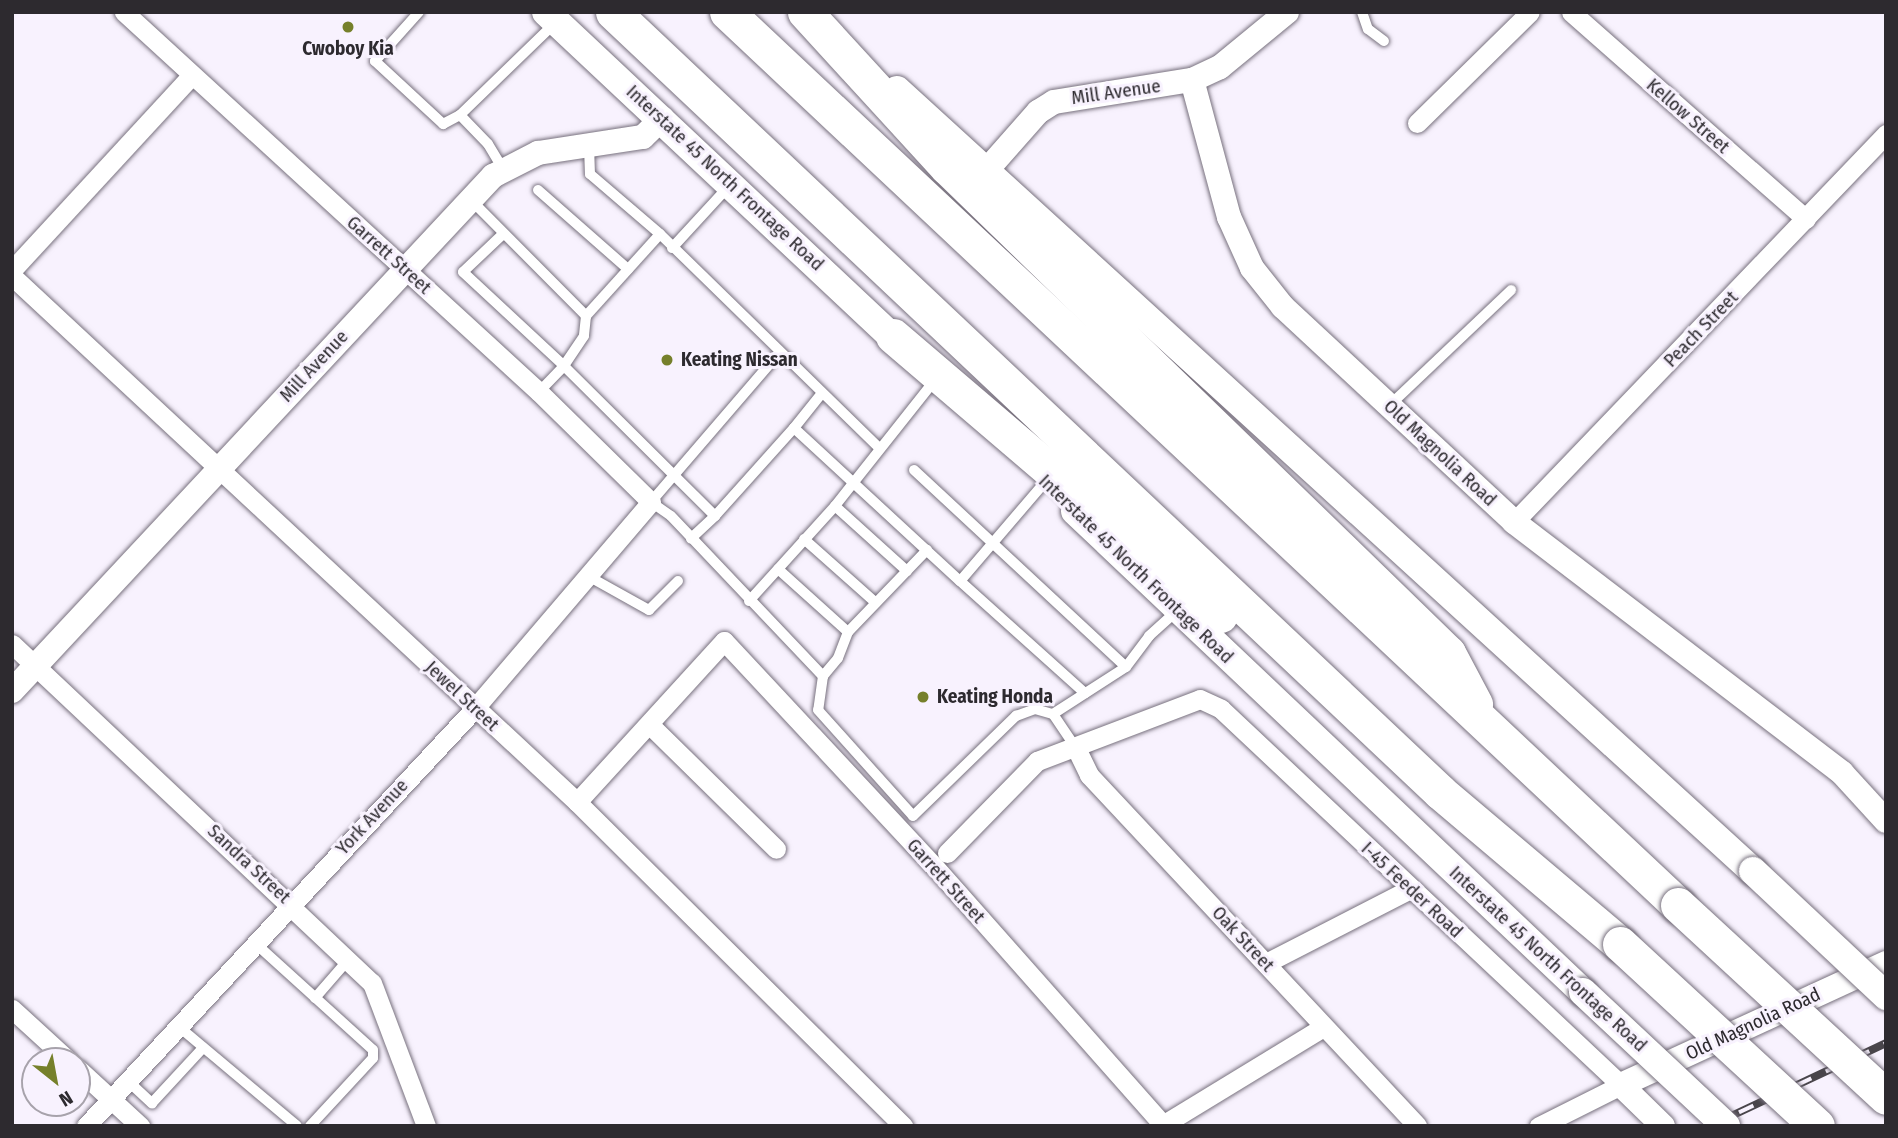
<!DOCTYPE html>
<style>
body{margin:0}
#map{position:relative;width:1898px;height:1138px;overflow:hidden;background:#f8f2fe;font-family:"Fira Sans Condensed",sans-serif}
div>[style]{position:absolute}
[style*='--x']{left:calc(var(--x)*1px);top:calc(var(--y)*1px);width:calc(var(--w)*1px);rotate:calc(var(--a)*1deg)}
.roads{filter:drop-shadow(0 0 2px #77707d) drop-shadow(0 0 2px #77707d)}
.service>*{height:10px;margin:-5px;padding:0 5px;transform-origin:5px;border-radius:5px;background:#fff}
.minor>*{height:19px;margin:-9.5px;padding:0 9.5px;transform-origin:9.5px;border-radius:9.5px;background:#fff}
.tertiary>*{height:24px;margin:-12px;padding:0 12px;transform-origin:12px;border-radius:12px;background:#fff}
.secondary>*{height:28px;margin:-14px;padding:0 14px;transform-origin:14px;border-radius:14px;background:#fff}
.motorway>*{height:35px;margin:-17.5px;padding:0 17.5px;transform-origin:17.5px;border-radius:17.5px;background:#fff}
.rail>*{height:8px;margin-top:-4px;transform-origin:0;background:repeating-linear-gradient(90deg,#f8f2fe 0 16px,#49454b 0 32px);box-sizing:border-box;border-block:2px solid #49454b}
.bridges{filter:drop-shadow(0 0 2px #77707d) drop-shadow(0 0 2px #77707d)}
.secondary-bridge>*{height:28px;margin:-14px;padding:0 14px;transform-origin:14px;border-radius:14px;background:#fff}
.motorway-bridge>*{height:35px;margin:-17.5px;padding:0 17.5px;transform-origin:17.5px;border-radius:17.5px;background:#fff}
.dots>*{width:19px;height:19px;translate:-50% -50%;box-sizing:border-box;border:4px solid #f8f2fe;border-radius:50%}
span{translate:-50% -50%;white-space:nowrap;text-align:center;line-height:1.15;-webkit-text-stroke:6px #f8f2fe;paint-order:stroke}
.poi-label{font-size:19px;color:#2d2a2f;font-weight:700}
.left{translate:0 -50%;text-align:left}
.street-label{font-size:19px;color:#2d2a2f}
.frame{position:absolute;inset:0;border:14px solid #2d2a2f;pointer-events:none}
.north{position:absolute;left:21px;top:1047px;width:70px;height:70px;box-sizing:border-box;background:#f8f2fe;border:2px solid #a7a2ab;border-radius:50%;rotate:149deg;font-size:19px;font-weight:700;line-height:28px;text-align:center;color:#2d2a2f}
.north::after{content:'';display:block;margin:auto;width:24px;height:32px;background:#76802b;clip-path:polygon(50% 0,100% 100%,50% 72%,0 100%)}
</style>
<div id="map">
<div class="roads">
<div class="service">
<div style="--x:419;--y:12;--w:66;--a:131.9"></div>
<div style="--x:375;--y:61;--w:93;--a:42.8"></div>
<div style="--x:443;--y:124;--w:19;--a:-28"></div>
<div style="--x:460;--y:115;--w:131;--a:-44.1"></div>
<div style="--x:1362;--y:12;--w:18;--a:71"></div>
<div style="--x:1368;--y:29;--w:20;--a:37"></div>
<div style="--x:460;--y:115;--w:40;--a:46"></div>
<div style="--x:488;--y:144;--w:29;--a:59"></div>
<div style="--x:589;--y:146;--w:28;--a:88"></div>
<div style="--x:590;--y:174;--w:92;--a:40.6"></div>
<div style="--x:660;--y:234;--w:306;--a:44.3"></div>
<div style="--x:538;--y:190;--w:120;--a:41.3"></div>
<div style="--x:470;--y:199;--w:165;--a:45.2"></div>
<div style="--x:586;--y:316;--w:20;--a:96"></div>
<div style="--x:584;--y:336;--w:36;--a:124"></div>
<div style="--x:564;--y:366;--w:213;--a:44.8"></div>
<div style="--x:715;--y:516;--w:33;--a:137"></div>
<div style="--x:503;--y:234;--w:55;--a:136.5"></div>
<div style="--x:463;--y:272;--w:138;--a:42.9"></div>
<div style="--x:564;--y:366;--w:36;--a:134"></div>
<div style="--x:672;--y:248;--w:83;--a:-47.4"></div>
<div style="--x:586;--y:316;--w:110;--a:-47.9"></div>
<div style="--x:780;--y:352;--w:198;--a:130.7"></div>
<div style="--x:651;--y:502;--w:24;--a:35"></div>
<div style="--x:671;--y:516;--w:221;--a:46.5"></div>
<div style="--x:823;--y:676;--w:34;--a:98"></div>
<div style="--x:818;--y:710;--w:142;--a:48.1"></div>
<div style="--x:913;--y:816;--w:144;--a:-44.2"></div>
<div style="--x:1016;--y:716;--w:20;--a:-20"></div>
<div style="--x:1035;--y:709;--w:19;--a:16"></div>
<div style="--x:1053;--y:714;--w:41;--a:55.9"></div>
<div style="--x:1390;--y:405;--w:167;--a:-43.5"></div>
<div style="--x:794;--y:428;--w:45;--a:-51.3"></div>
<div style="--x:914;--y:470;--w:289;--a:42.9"></div>
<div style="--x:1126;--y:667;--w:39;--a:-53"></div>
<div style="--x:1149;--y:636;--w:38;--a:-42"></div>
<div style="--x:1045;--y:482;--w:130;--a:130.6"></div>
<div style="--x:960;--y:581;--w:168;--a:41.9"></div>
<div style="--x:835;--y:506;--w:97;--a:42.1"></div>
<div style="--x:715;--y:516;--w:118;--a:-48.1"></div>
<div style="--x:794;--y:428;--w:226;--a:42.7"></div>
<div style="--x:804;--y:539;--w:96;--a:41.6"></div>
<div style="--x:778;--y:569;--w:94;--a:42"></div>
<div style="--x:588;--y:576;--w:70;--a:29.1"></div>
<div style="--x:649;--y:610;--w:41;--a:-45"></div>
<div style="--x:749;--y:601;--w:128;--a:-47.8"></div>
<div style="--x:835;--y:506;--w:161;--a:-51.6"></div>
<div style="--x:823;--y:676;--w:23;--a:-50"></div>
<div style="--x:838;--y:658;--w:28;--a:-69"></div>
<div style="--x:848;--y:632;--w:114;--a:-46.1"></div>
<div style="--x:1053;--y:714;--w:87;--a:-32.8"></div>
<div style="--x:255;--y:943;--w:159;--a:42.2"></div>
<div style="--x:373;--y:1050;--w:8;--a:90"></div>
<div style="--x:373;--y:1058;--w:93;--a:132.8"></div>
<div style="--x:315;--y:998;--w:50;--a:-49"></div>
<div style="--x:178;--y:1026;--w:155;--a:40"></div>
<div style="--x:128;--y:1081;--w:33;--a:43"></div>
<div style="--x:152;--y:1103;--w:75;--a:-47.2"></div>
</div>
<div class="minor">
<div style="--x:1571;--y:12;--w:313;--a:41.4"></div>
<div style="--x:1417;--y:123;--w:158;--a:-44.5"></div>
<div style="--x:12;--y:270;--w:265;--a:-47.3"></div>
<div style="--x:12;--y:276;--w:772;--a:42.95"></div>
<div style="--x:577;--y:802;--w:460;--a:44.8"></div>
<div style="--x:1514;--y:522;--w:538;--a:-46.21"></div>
<div style="--x:12;--y:644;--w:494;--a:43.3"></div>
<div style="--x:372;--y:983;--w:153;--a:69.3"></div>
<div style="--x:649;--y:724;--w:178;--a:44.5"></div>
<div style="--x:1076;--y:748;--w:30;--a:64"></div>
<div style="--x:1089;--y:775;--w:480;--a:46.9"></div>
<div style="--x:577;--y:802;--w:218;--a:-47.6"></div>
<div style="--x:724;--y:641;--w:308;--a:47"></div>
<div style="--x:934;--y:866;--w:346;--a:48.5"></div>
<div style="--x:947;--y:853;--w:129;--a:-45.6"></div>
<div style="--x:1037;--y:761;--w:174;--a:-20.8"></div>
<div style="--x:1200;--y:699;--w:23;--a:25"></div>
<div style="--x:1221;--y:709;--w:549;--a:43.23"></div>
<div style="--x:1621;--y:1085;--w:92;--a:153.4"></div>
<div style="--x:1266;--y:963;--w:162;--a:-27.2"></div>
<div style="--x:12;--y:1009;--w:77;--a:42.4"></div>
<div style="--x:77;--y:1068;--w:86;--a:42.6"></div>
<div style="--x:86;--y:1126;--w:570;--a:-47.06"></div>
<div style="--x:474;--y:709;--w:272;--a:-49.5"></div>
<div style="--x:651;--y:502;--w:157;--a:-135.5"></div>
<div style="--x:539;--y:392;--w:563;--a:-137.52"></div>
<div style="--x:1161;--y:1126;--w:190;--a:-31.4"></div>
</div>
<div class="tertiary">
<div style="--x:1287;--y:12;--w:87;--a:140.6"></div>
<div style="--x:1220;--y:67;--w:31;--a:155"></div>
<div style="--x:1192;--y:80;--w:142;--a:74.9"></div>
<div style="--x:1229;--y:217;--w:56;--a:65.7"></div>
<div style="--x:1252;--y:268;--w:50;--a:51.5"></div>
<div style="--x:1283;--y:307;--w:316;--a:42.9"></div>
<div style="--x:1514;--y:522;--w:413;--a:37.4"></div>
<div style="--x:1842;--y:773;--w:65;--a:47.5"></div>
<div style="--x:986;--y:171;--w:79;--a:-48.6"></div>
<div style="--x:1038;--y:112;--w:19;--a:-32"></div>
<div style="--x:1054;--y:102;--w:140;--a:-9.1"></div>
<div style="--x:12;--y:691;--w:705;--a:-46.96"></div>
<div style="--x:493;--y:176;--w:51;--a:-27.1"></div>
<div style="--x:538;--y:153;--w:106;--a:-8.7"></div>
<div style="--x:643;--y:137;--w:27;--a:-45"></div>
<div style="--x:1663;--y:1126;--w:59;--a:-135.7"></div>
<div style="--x:1621;--y:1085;--w:292;--a:-24.7"></div>
</div>
<div class="secondary">
<div style="--x:546;--y:12;--w:494;--a:43.2"></div>
<div style="--x:897;--y:90;--w:1159;--a:42.38"></div>
<div style="--x:1075;--y:511;--w:700;--a:43.44"></div>
</div>
<div class="motorway">
<div style="--x:613;--y:12;--w:1137;--a:43.32"></div>
<div style="--x:1440;--y:792;--w:236;--a:40.2"></div>
<div style="--x:727;--y:12;--w:1305;--a:43.2"></div>
<div style="--x:805;--y:12;--w:210;--a:47.5"></div>
<div style="--x:947;--y:167;--w:698;--a:44.13"></div>
<div style="--x:1448;--y:653;--w:58;--a:62.1"></div>
<div style="--x:893;--y:336;--w:430;--a:40.5"></div>
</div>
</div>
<div class="rail">
<div style="--x:1710;--y:1126;--w:195;--a:-25.2"></div>
</div>
<div class="bridges">
<div class="secondary-bridge">
<div style="--x:1753;--y:871;--w:183;--a:43.2"></div>
<div style="--x:1583;--y:992;--w:196;--a:43.1"></div>
</div>
<div class="motorway-bridge">
<div style="--x:1678;--y:905;--w:283;--a:42.7"></div>
<div style="--x:1620;--y:944;--w:268;--a:42.7"></div>
</div>
</div>
<div class="dots">
<div style="left:348px;top:27px;background:#76802b"></div>
<div style="left:667px;top:360px;background:#76802b"></div>
<div style="left:923px;top:697px;background:#76802b"></div>
</div>
<div class="poi-label">
<span style="left:348px;top:49px">Cwoboy Kia</span>
<span class="left" style="left:681px;top:360px">Keating Nissan</span>
<span class="left" style="left:937px;top:697px">Keating Honda</span>
</div>
<div class="street-label">
<span style="left:1116px;top:92px;rotate:-8deg">Mill Avenue</span>
<span style="left:1688px;top:116px;rotate:41deg">Kellow Street</span>
<span style="left:725px;top:178px;rotate:43deg">Interstate 45 North Frontage Road</span>
<span style="left:389px;top:255px;rotate:42deg">Garrett Street</span>
<span style="left:1701px;top:329px;rotate:-46deg">Peach Street</span>
<span style="left:314px;top:366px;rotate:-47deg">Mill Avenue</span>
<span style="left:1440px;top:453px;rotate:43deg">Old Magnolia Road</span>
<span style="left:1136px;top:569px;rotate:44deg">Interstate 45 North Frontage Road</span>
<span style="left:462px;top:696px;rotate:43deg">Jewel Street</span>
<span style="left:372px;top:817px;rotate:-47deg">York Avenue</span>
<span style="left:249px;top:864px;rotate:43deg">Sandra Street</span>
<span style="left:946px;top:881px;rotate:48deg">Garrett Street</span>
<span style="left:1412px;top:890px;rotate:43deg">I-45 Feeder Road</span>
<span style="left:1243px;top:939px;rotate:47deg">Oak Street</span>
<span style="left:1548px;top:959px;rotate:43deg">Interstate 45 North Frontage Road</span>
<span style="left:1753px;top:1024px;rotate:-25deg">Old Magnolia Road</span>
</div>
<div class="frame"></div>
<div class="north">N</div>
</div>
